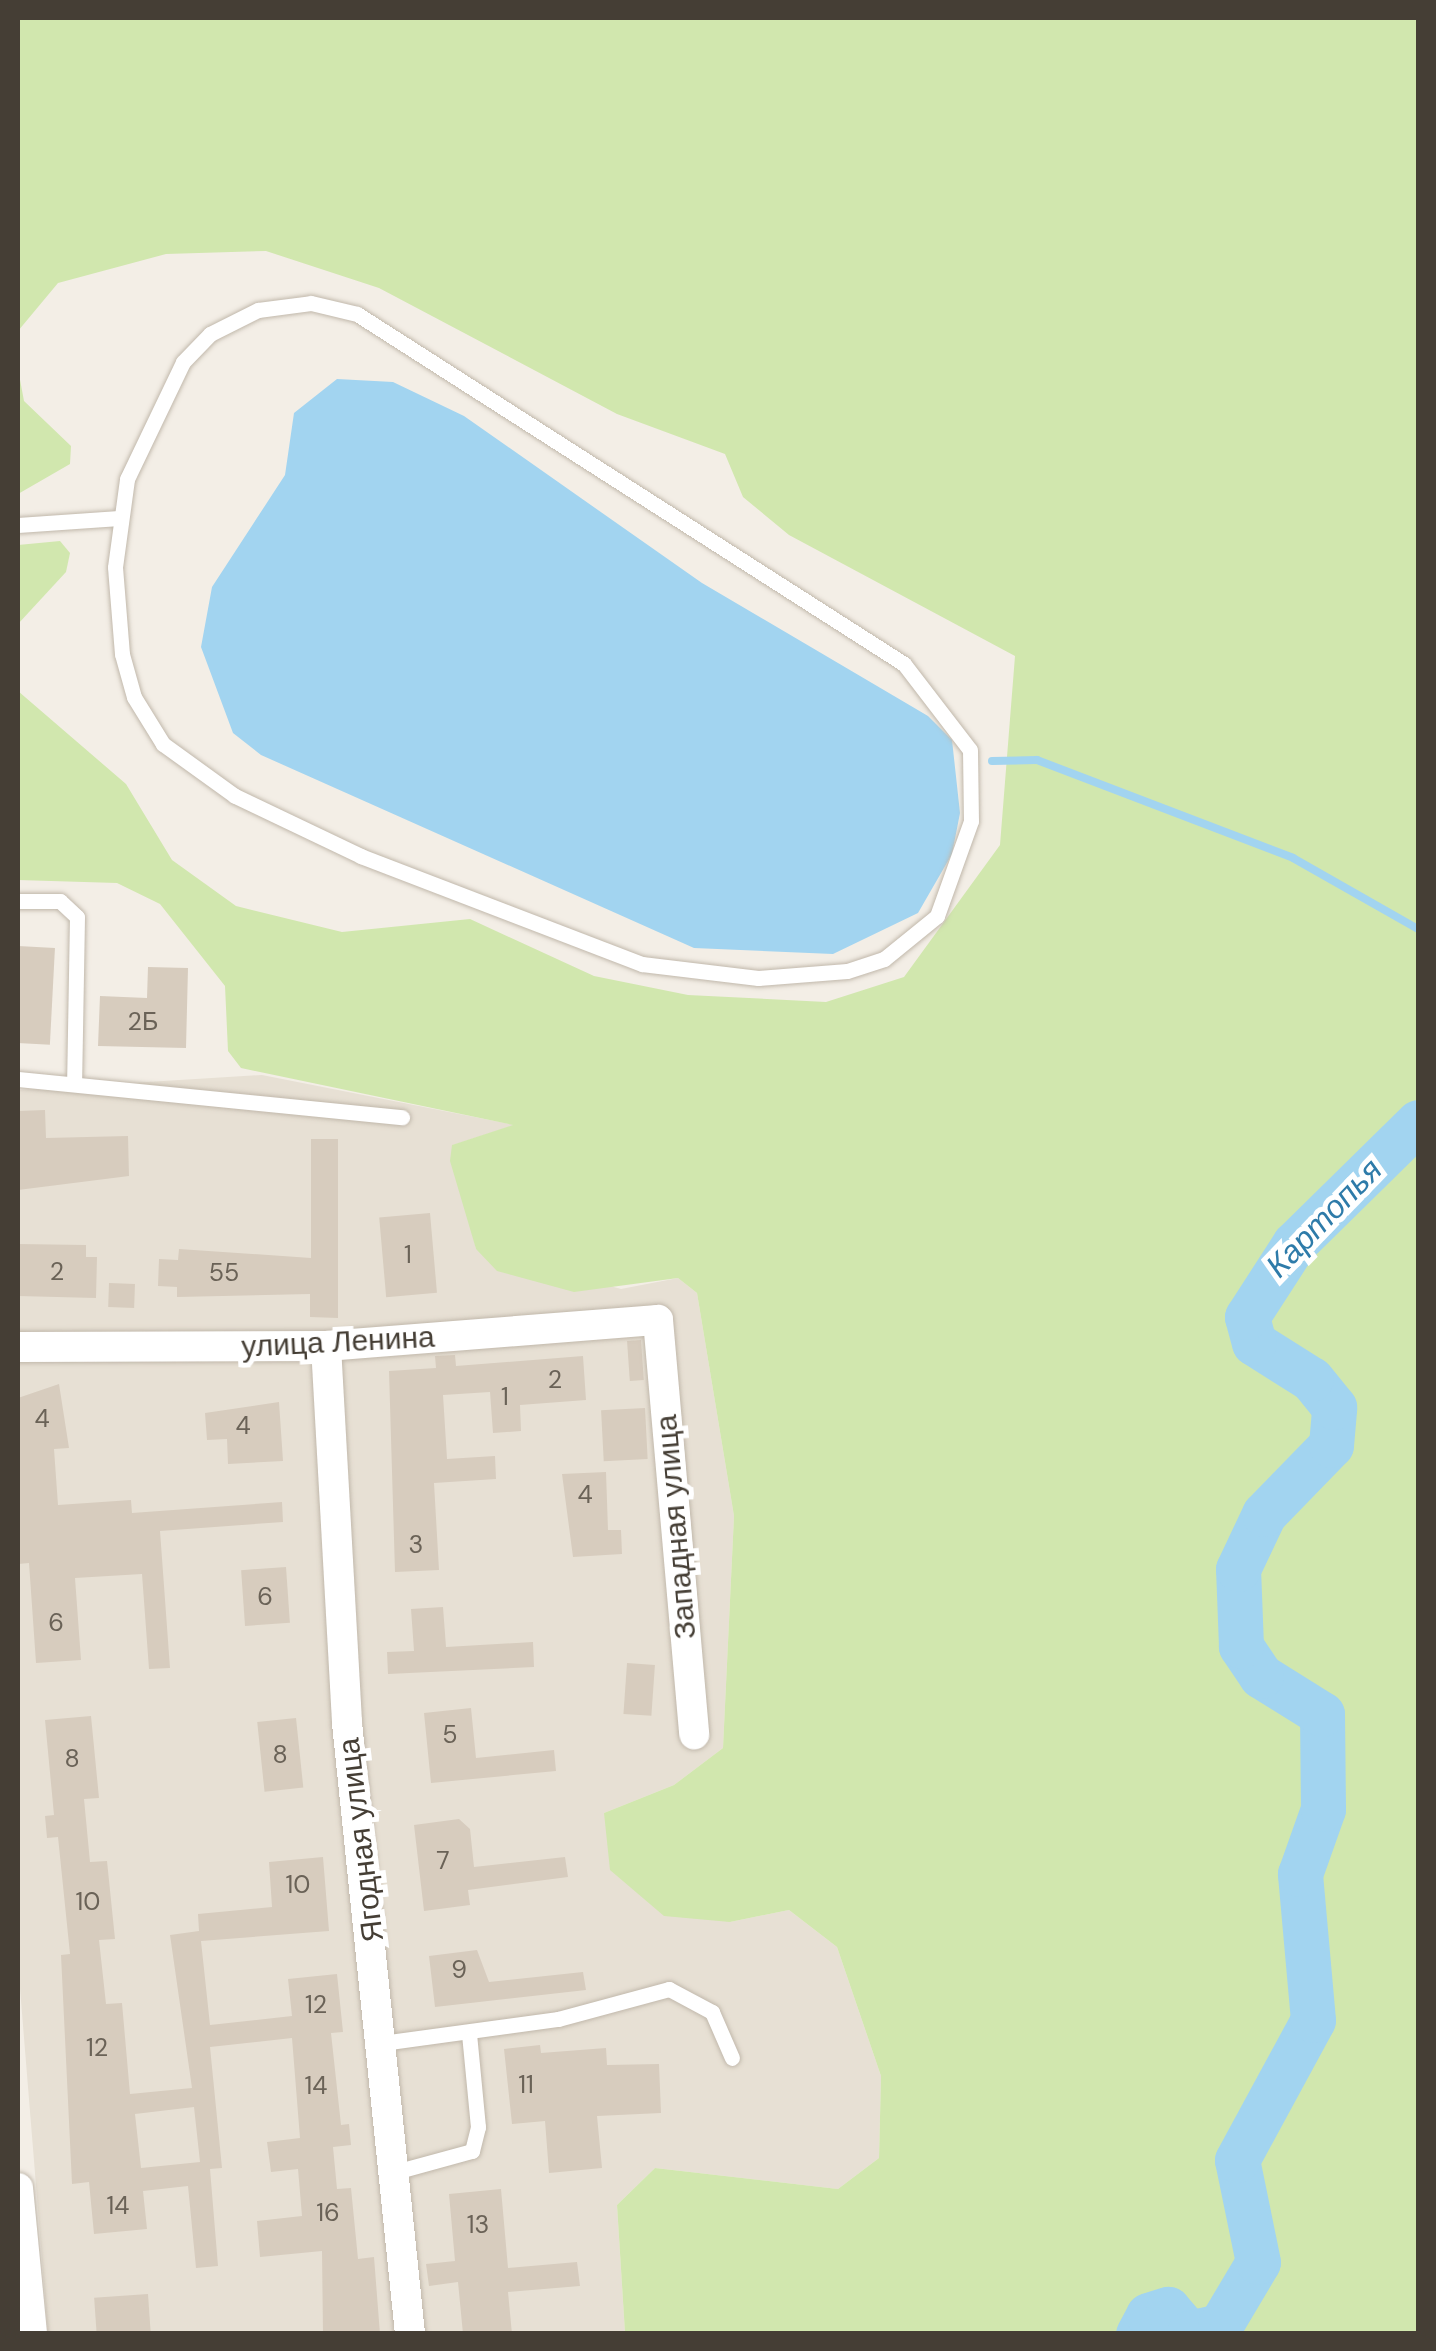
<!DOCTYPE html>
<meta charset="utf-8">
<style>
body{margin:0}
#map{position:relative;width:1436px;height:2351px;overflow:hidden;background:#f3eee6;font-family:"DM Sans",sans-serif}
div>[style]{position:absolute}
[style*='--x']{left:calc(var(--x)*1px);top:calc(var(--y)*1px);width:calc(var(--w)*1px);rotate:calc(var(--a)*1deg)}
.residential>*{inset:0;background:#e7e0d4}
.green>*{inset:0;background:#d1e7ae}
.water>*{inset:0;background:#a2d4f0}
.stream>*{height:8px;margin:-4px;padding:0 4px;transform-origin:4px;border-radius:4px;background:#a2d4f0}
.river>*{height:45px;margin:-22.5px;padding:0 22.5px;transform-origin:22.5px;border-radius:22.5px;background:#a2d4f0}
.building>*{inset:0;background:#d7ccbe;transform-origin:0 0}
.roads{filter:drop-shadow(0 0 2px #c1b8ab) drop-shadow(0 0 2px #c1b8ab)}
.service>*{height:15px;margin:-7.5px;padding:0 7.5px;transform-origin:7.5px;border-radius:7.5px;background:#fff}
.minor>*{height:30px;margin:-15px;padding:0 15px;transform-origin:15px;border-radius:15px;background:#fff}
span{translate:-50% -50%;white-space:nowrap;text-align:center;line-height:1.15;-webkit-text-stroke:10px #fff;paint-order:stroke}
.number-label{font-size:25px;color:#6a6257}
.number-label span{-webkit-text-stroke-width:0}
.street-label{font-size:30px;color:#453e35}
.water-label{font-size:32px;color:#2e7ba9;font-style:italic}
.frame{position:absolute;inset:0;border:20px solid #453e35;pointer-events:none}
</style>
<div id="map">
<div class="residential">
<div style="clip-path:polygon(262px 1075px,515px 1125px,453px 1145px,476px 1249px,621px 1289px,678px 1278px,697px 1293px,734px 1516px,723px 1748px,674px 1785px,604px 1813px,730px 1922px,789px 1910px,837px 1947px,881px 2076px,879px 2158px,838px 2189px,655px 2168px,617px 2205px,625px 2333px,48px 2333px,18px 1964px,18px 1090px)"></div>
</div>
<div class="green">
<div style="clip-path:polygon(18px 18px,1418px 18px,1418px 2333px,625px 2333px,617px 2205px,655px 2168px,838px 2189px,879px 2158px,881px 2076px,837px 1947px,789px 1910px,730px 1922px,664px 1916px,610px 1870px,604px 1813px,674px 1785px,723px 1748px,734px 1516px,697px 1293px,678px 1278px,574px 1292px,497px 1271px,476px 1249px,450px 1161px,452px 1145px,513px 1125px,241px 1068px,228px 1051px,225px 986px,160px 904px,117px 883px,18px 880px,18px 691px,126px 784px,172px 860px,236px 906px,342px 932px,470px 919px,594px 976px,688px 995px,826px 1002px,904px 977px,1000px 845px,1015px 656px,789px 535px,743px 497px,725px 454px,617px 414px,379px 288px,266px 251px,166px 254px,58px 283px,18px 331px)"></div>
<div style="clip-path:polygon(18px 369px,24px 401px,71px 446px,70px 464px,18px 494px)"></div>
<div style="clip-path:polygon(60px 541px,70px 553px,66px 572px,18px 624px,18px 545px)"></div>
</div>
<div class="water">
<div style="clip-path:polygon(337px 379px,393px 382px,464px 416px,702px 583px,928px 716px,952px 740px,960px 813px,952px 854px,918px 913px,833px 954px,694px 948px,261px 755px,233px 733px,201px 647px,212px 587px,285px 475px,294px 413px)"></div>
</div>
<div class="stream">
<div style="--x:992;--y:761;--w:45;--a:-1.3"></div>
<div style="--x:1037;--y:760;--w:274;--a:20.9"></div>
<div style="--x:1293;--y:858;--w:144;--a:29.6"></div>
</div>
<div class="river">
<div style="--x:1138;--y:2334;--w:21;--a:-62"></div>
<div style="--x:1148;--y:2315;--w:21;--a:-17"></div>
<div style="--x:1168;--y:2309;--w:32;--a:49"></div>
<div style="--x:1189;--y:2333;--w:32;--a:-13"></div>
<div style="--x:1220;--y:2326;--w:74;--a:-59.3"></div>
<div style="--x:1258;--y:2262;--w:104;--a:-101.6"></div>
<div style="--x:1237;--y:2160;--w:159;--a:-61.5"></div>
<div style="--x:1313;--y:2020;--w:147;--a:-95.1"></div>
<div style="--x:1300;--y:1874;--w:69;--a:-70.5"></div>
<div style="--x:1323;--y:1809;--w:95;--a:-90.6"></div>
<div style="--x:1322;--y:1714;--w:72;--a:-148.1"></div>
<div style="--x:1261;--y:1676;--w:36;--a:-124"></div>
<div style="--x:1241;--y:1646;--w:77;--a:-92.2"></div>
<div style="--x:1238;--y:1569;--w:61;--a:-64.7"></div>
<div style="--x:1264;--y:1514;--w:96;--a:-45.8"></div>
<div style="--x:1331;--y:1445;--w:38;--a:-85"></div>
<div style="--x:1334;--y:1407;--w:36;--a:-129"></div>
<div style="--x:1311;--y:1379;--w:67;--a:-147.7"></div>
<div style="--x:1254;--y:1343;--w:27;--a:-105"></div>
<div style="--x:1247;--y:1317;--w:87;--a:-57.2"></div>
<div style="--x:1294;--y:1244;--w:174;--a:-44.5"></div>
</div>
<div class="building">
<div style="left:18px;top:946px;width:37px;height:97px;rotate:3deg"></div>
<div style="clip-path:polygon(148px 967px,188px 968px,186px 1048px,98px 1046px,100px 996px,147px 998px)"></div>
<div style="clip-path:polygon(45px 1110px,46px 1138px,128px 1136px,129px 1176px,18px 1190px,18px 1111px)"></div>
<div style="clip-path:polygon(311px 1139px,338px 1139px,338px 1318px,310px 1317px,310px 1294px,177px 1297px,177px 1287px,158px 1286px,159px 1259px,178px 1260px,179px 1249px,311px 1258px)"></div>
<div style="left:430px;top:1213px;width:80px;height:51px;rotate:85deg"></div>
<div style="clip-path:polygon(18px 1244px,86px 1245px,86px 1257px,97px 1257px,96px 1298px,18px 1296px)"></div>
<div style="left:109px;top:1283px;width:26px;height:24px;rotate:2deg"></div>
<div style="left:641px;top:1340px;width:40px;height:14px;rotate:86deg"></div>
<div style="clip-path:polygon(455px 1355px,456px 1366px,583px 1356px,586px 1400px,520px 1405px,521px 1431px,493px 1433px,490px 1392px,443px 1395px,447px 1459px,495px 1456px,496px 1479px,434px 1483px,439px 1570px,395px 1572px,389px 1371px,436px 1368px,435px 1356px)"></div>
<div style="clip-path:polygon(59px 1384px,69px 1448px,54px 1449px,58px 1505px,131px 1500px,132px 1513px,282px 1502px,283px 1522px,160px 1531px,170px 1668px,149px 1669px,142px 1574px,75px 1578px,81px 1660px,36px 1663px,29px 1563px,18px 1564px,18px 1398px)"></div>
<div style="clip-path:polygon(279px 1402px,283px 1461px,228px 1464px,227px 1439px,207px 1440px,205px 1413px)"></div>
<div style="left:645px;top:1408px;width:51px;height:44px;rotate:87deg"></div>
<div style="clip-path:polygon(606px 1472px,608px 1530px,621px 1530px,622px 1554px,573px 1557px,562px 1474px)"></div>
<div style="left:286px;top:1567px;width:56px;height:45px;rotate:86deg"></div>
<div style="clip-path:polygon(443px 1607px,446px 1647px,533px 1642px,534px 1667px,388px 1674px,387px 1652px,414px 1651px,411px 1609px)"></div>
<div style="left:627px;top:1663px;width:28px;height:51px;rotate:4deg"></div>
<div style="clip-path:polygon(471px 1708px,476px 1758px,554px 1750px,556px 1771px,431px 1783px,424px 1713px)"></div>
<div style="clip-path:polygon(evenodd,91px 1716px,99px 1798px,84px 1799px,90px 1862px,107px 1861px,115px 1939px,99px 1940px,106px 2004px,122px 2003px,130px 2094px,192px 2088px,170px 1935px,199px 1931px,198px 1914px,272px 1907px,269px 1862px,323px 1857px,329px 1931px,201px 1941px,210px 2025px,292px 2016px,288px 1979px,337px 1974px,343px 2032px,331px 2033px,341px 2125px,349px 2124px,351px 2145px,333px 2147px,337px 2189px,351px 2188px,358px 2259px,374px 2257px,380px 2334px,323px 2334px,322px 2251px,260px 2257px,257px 2221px,302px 2216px,298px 2169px,271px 2172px,267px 2142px,300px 2138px,292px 2038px,210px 2047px,222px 2168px,210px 2169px,218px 2266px,196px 2268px,188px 2186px,143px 2191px,147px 2229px,94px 2234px,89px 2182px,72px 2184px,61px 1955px,70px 1954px,58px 1837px,47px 1838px,45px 1816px,54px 1815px,45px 1720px,91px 1716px,194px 2107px,200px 2162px,141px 2168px,135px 2114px,194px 2107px)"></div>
<div style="left:296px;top:1718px;width:70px;height:39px;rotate:84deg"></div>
<div style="clip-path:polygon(459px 1819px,470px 1829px,474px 1867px,565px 1857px,568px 1877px,468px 1890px,470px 1905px,424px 1911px,414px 1825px)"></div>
<div style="clip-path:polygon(477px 1950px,489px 1982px,583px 1972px,586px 1990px,435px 2007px,429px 1956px)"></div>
<div style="clip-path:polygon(540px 2045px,541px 2053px,606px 2048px,607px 2065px,659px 2064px,661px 2113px,597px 2116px,602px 2168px,549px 2173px,545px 2121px,512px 2124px,504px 2049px)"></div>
<div style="clip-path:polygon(501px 2189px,508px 2268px,577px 2262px,580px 2286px,508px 2292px,512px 2334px,463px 2334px,458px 2282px,429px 2286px,426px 2264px,455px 2261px,449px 2194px)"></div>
<div style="left:148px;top:2294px;width:40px;height:54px;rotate:86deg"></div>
</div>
<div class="roads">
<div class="service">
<div style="--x:311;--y:303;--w:47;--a:13.4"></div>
<div style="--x:357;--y:314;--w:649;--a:32.61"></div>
<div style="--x:904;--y:664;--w:108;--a:52.5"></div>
<div style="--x:970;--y:750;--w:71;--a:89.2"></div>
<div style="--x:971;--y:821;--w:101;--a:109.7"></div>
<div style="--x:937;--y:916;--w:68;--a:140.9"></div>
<div style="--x:884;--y:959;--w:39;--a:162"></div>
<div style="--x:847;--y:971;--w:89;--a:175.5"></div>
<div style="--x:758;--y:978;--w:117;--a:-173.1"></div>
<div style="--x:642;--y:964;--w:301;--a:-159"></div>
<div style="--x:361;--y:856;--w:140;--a:-154.5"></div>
<div style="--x:235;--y:796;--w:89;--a:-144.2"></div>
<div style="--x:163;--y:744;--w:55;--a:-121.7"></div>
<div style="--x:134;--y:697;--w:45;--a:-105.6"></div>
<div style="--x:122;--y:654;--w:87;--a:-94.6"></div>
<div style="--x:115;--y:567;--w:89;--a:-82.2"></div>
<div style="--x:127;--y:479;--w:130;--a:-64.4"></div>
<div style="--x:183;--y:362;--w:39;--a:-46"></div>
<div style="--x:210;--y:334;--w:54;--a:-26.6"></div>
<div style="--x:258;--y:310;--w:53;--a:-7.5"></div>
<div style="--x:18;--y:525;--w:101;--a:-4"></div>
<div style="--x:18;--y:901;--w:42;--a:0"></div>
<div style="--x:60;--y:901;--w:23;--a:43"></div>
<div style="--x:77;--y:917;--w:166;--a:91"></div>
<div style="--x:18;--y:1079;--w:386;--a:5.7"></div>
<div style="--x:382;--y:2043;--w:178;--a:-7.8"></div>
<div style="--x:558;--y:2019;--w:115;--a:-15.1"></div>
<div style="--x:669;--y:1989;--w:49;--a:28.1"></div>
<div style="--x:712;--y:2012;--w:50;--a:66.5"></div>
<div style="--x:395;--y:2172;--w:80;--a:-15.3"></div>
<div style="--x:472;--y:2151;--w:25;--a:-76"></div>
<div style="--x:478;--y:2127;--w:93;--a:-95.5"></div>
</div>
<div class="minor">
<div style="--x:326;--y:1346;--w:378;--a:86.8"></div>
<div style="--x:347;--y:1723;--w:614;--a:84.11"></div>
<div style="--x:18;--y:1347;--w:308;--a:-0.2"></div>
<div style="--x:326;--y:1346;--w:333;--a:-4.5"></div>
<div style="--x:658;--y:1320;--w:416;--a:85"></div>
<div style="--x:18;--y:2188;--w:147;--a:84.5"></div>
</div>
</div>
<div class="number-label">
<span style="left:143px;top:1022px">2Б</span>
<span style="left:408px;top:1255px">1</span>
<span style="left:57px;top:1272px">2</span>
<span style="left:224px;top:1273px">55</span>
<span style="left:555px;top:1380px">2</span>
<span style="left:505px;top:1397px">1</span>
<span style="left:42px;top:1419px">4</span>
<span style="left:243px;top:1426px">4</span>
<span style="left:585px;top:1495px">4</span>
<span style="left:416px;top:1545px">3</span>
<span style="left:265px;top:1597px">6</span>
<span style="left:56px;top:1623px">6</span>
<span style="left:450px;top:1735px">5</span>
<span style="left:280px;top:1755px">8</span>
<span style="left:72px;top:1759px">8</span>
<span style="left:443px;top:1861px">7</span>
<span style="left:298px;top:1885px">10</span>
<span style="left:88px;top:1902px">10</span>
<span style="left:459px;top:1970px">9</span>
<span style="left:316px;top:2005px">12</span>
<span style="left:97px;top:2048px">12</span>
<span style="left:526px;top:2085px">11</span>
<span style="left:316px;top:2086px">14</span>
<span style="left:118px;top:2206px">14</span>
<span style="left:328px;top:2213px">16</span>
<span style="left:478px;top:2225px">13</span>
</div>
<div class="street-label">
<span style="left:338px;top:1342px;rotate:-3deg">улица Ленина</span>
<span style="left:676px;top:1527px;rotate:-95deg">Западная улица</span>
<span style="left:361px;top:1840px;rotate:-97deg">Ягодная улица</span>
</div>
<div class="water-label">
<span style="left:1324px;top:1218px;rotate:-46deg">Картопья</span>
</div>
<div class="frame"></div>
</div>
